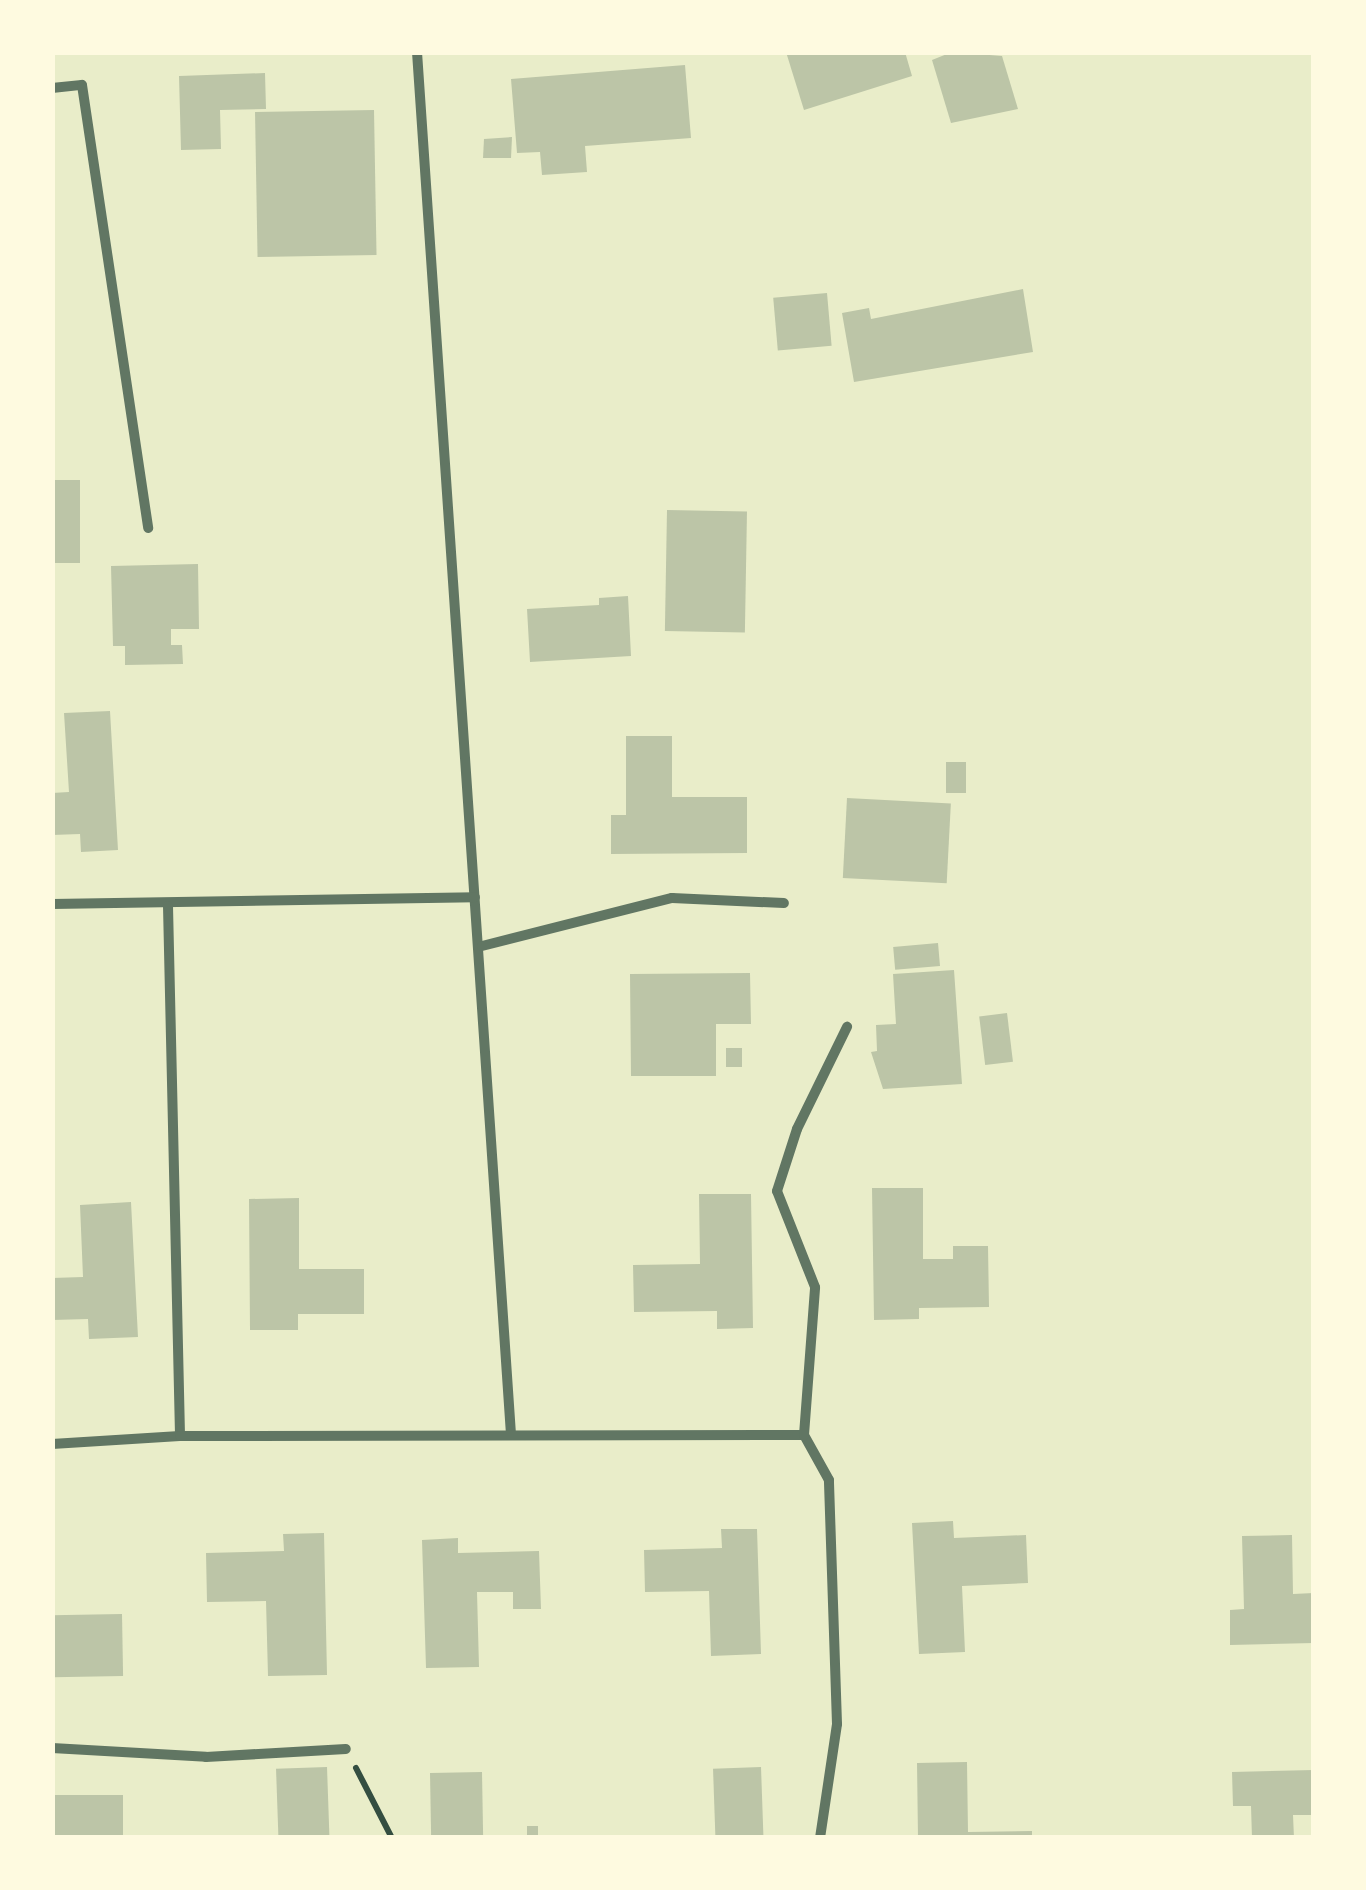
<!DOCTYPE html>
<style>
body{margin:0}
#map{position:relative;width:1366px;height:1890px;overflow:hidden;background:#e9edc9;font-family:Inter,sans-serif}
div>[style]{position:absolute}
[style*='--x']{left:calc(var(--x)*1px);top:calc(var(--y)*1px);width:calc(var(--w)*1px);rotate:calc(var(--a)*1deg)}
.building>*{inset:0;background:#bcc5a7;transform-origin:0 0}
.path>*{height:6px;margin:-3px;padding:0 3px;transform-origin:3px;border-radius:3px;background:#344e41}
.minor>*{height:10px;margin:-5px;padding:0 5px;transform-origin:5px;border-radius:5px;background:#617663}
span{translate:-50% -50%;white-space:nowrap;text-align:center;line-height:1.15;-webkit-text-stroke:10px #fefae0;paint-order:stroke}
.frame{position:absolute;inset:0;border:55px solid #fefae0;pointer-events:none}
</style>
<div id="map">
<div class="building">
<div style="clip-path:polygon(786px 52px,905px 52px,912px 76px,804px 110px)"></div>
<div style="clip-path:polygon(952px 52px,1002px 56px,1018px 109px,951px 123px,932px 60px)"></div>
<div style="clip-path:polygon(685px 65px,691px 138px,585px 146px,587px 172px,542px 175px,540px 152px,517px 153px,511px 79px)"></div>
<div style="clip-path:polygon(265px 73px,266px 109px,220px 110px,221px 149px,181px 150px,179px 76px)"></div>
<div style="left:374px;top:110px;width:145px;height:119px;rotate:89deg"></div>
<div style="clip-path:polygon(512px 137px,511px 158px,483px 158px,484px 139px)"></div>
<div style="clip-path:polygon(1023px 289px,1033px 352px,854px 382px,842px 313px,869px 308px,871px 319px)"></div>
<div style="left:827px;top:293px;width:53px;height:54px;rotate:85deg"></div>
<div style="left:52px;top:480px;width:28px;height:83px"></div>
<div style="left:667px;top:510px;width:80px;height:121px;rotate:1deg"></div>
<div style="clip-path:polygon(198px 564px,199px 629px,171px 629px,171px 645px,182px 645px,183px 664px,125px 665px,125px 646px,113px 646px,111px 566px)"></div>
<div style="clip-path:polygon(628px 596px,631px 656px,530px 662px,527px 609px,599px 605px,599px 598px)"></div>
<div style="clip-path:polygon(110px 711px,118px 850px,81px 852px,80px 834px,52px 835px,52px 793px,69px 792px,64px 713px)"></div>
<div style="clip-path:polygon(626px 736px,672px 736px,672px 797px,747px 797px,747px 853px,611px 854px,611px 815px,626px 815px)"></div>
<div style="left:946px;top:762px;width:20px;height:31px"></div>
<div style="left:847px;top:798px;width:104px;height:80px;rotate:3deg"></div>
<div style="left:938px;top:943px;width:23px;height:45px;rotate:85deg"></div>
<div style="clip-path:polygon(954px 970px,962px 1084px,883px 1089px,871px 1052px,877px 1051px,876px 1025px,896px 1024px,893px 974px)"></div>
<div style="clip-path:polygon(750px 973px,751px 1024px,716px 1024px,716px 1076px,631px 1076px,630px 974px)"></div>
<div style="left:1007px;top:1013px;width:49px;height:28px;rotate:83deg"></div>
<div style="left:726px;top:1048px;width:16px;height:19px"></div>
<div style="clip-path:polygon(872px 1188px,923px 1188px,923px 1259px,953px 1259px,953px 1246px,988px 1246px,989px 1307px,919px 1308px,919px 1319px,874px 1320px)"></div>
<div style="clip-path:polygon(699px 1194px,751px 1194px,753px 1328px,717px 1329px,717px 1311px,634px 1312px,633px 1265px,700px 1264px)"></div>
<div style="clip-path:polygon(299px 1198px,299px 1269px,364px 1269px,364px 1314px,298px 1314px,298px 1330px,250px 1330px,249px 1199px)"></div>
<div style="clip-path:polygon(131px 1202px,138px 1337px,89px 1339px,88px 1319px,52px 1320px,52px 1278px,83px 1277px,80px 1205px)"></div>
<div style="clip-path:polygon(953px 1521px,954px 1538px,1026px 1535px,1028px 1583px,962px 1586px,965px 1652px,919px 1654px,912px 1523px)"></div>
<div style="clip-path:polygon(721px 1529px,757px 1529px,761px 1654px,711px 1656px,709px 1591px,645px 1592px,644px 1550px,722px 1548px)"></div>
<div style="clip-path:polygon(324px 1533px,327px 1675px,268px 1676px,266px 1601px,207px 1602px,206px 1553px,284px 1551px,283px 1534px)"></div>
<div style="clip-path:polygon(1292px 1535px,1293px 1594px,1314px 1593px,1314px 1643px,1230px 1645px,1230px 1610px,1244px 1609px,1242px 1536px)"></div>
<div style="clip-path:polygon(458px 1538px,458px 1553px,539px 1551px,541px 1609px,513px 1609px,513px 1592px,477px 1592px,479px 1667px,426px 1668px,422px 1540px)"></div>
<div style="left:122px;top:1614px;width:62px;height:70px;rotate:89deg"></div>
<div style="clip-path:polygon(967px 1762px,968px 1832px,1032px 1831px,1032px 1838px,918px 1838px,917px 1763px)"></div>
<div style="left:327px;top:1767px;width:71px;height:51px;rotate:88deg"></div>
<div style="left:761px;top:1767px;width:71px;height:48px;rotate:88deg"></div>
<div style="clip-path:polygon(1314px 1770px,1314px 1815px,1293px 1815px,1294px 1838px,1252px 1838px,1251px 1806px,1233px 1806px,1232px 1772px)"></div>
<div style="left:482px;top:1772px;width:66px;height:52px;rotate:89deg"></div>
<div style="left:52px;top:1795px;width:71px;height:43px"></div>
<div style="left:527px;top:1826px;width:11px;height:12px"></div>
</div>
<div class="path">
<div style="--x:356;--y:1768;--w:79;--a:62.8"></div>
</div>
<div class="minor">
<div style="--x:417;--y:52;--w:1385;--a:86.11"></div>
<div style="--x:52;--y:88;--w:30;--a:-6"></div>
<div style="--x:82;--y:85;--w:448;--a:81.5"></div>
<div style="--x:52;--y:904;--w:423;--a:-0.9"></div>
<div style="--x:168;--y:906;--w:530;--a:88.7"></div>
<div style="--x:482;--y:946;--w:196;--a:-14.2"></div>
<div style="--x:672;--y:898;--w:112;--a:2.6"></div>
<div style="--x:52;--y:1444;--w:128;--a:-3.6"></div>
<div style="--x:180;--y:1436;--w:624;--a:-0.09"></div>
<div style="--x:52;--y:1748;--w:154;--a:3.3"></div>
<div style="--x:206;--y:1757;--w:140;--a:-3.3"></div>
<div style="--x:820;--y:1838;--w:115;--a:-81.5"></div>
<div style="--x:837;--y:1724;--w:244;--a:-91.9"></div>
<div style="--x:829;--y:1480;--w:51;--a:-119.1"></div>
<div style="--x:804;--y:1435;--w:148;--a:-85.7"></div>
<div style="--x:815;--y:1287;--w:103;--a:-111.6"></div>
<div style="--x:777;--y:1191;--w:65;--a:-72.1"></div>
<div style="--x:797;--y:1129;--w:114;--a:-63.9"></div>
</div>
<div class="frame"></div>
</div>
